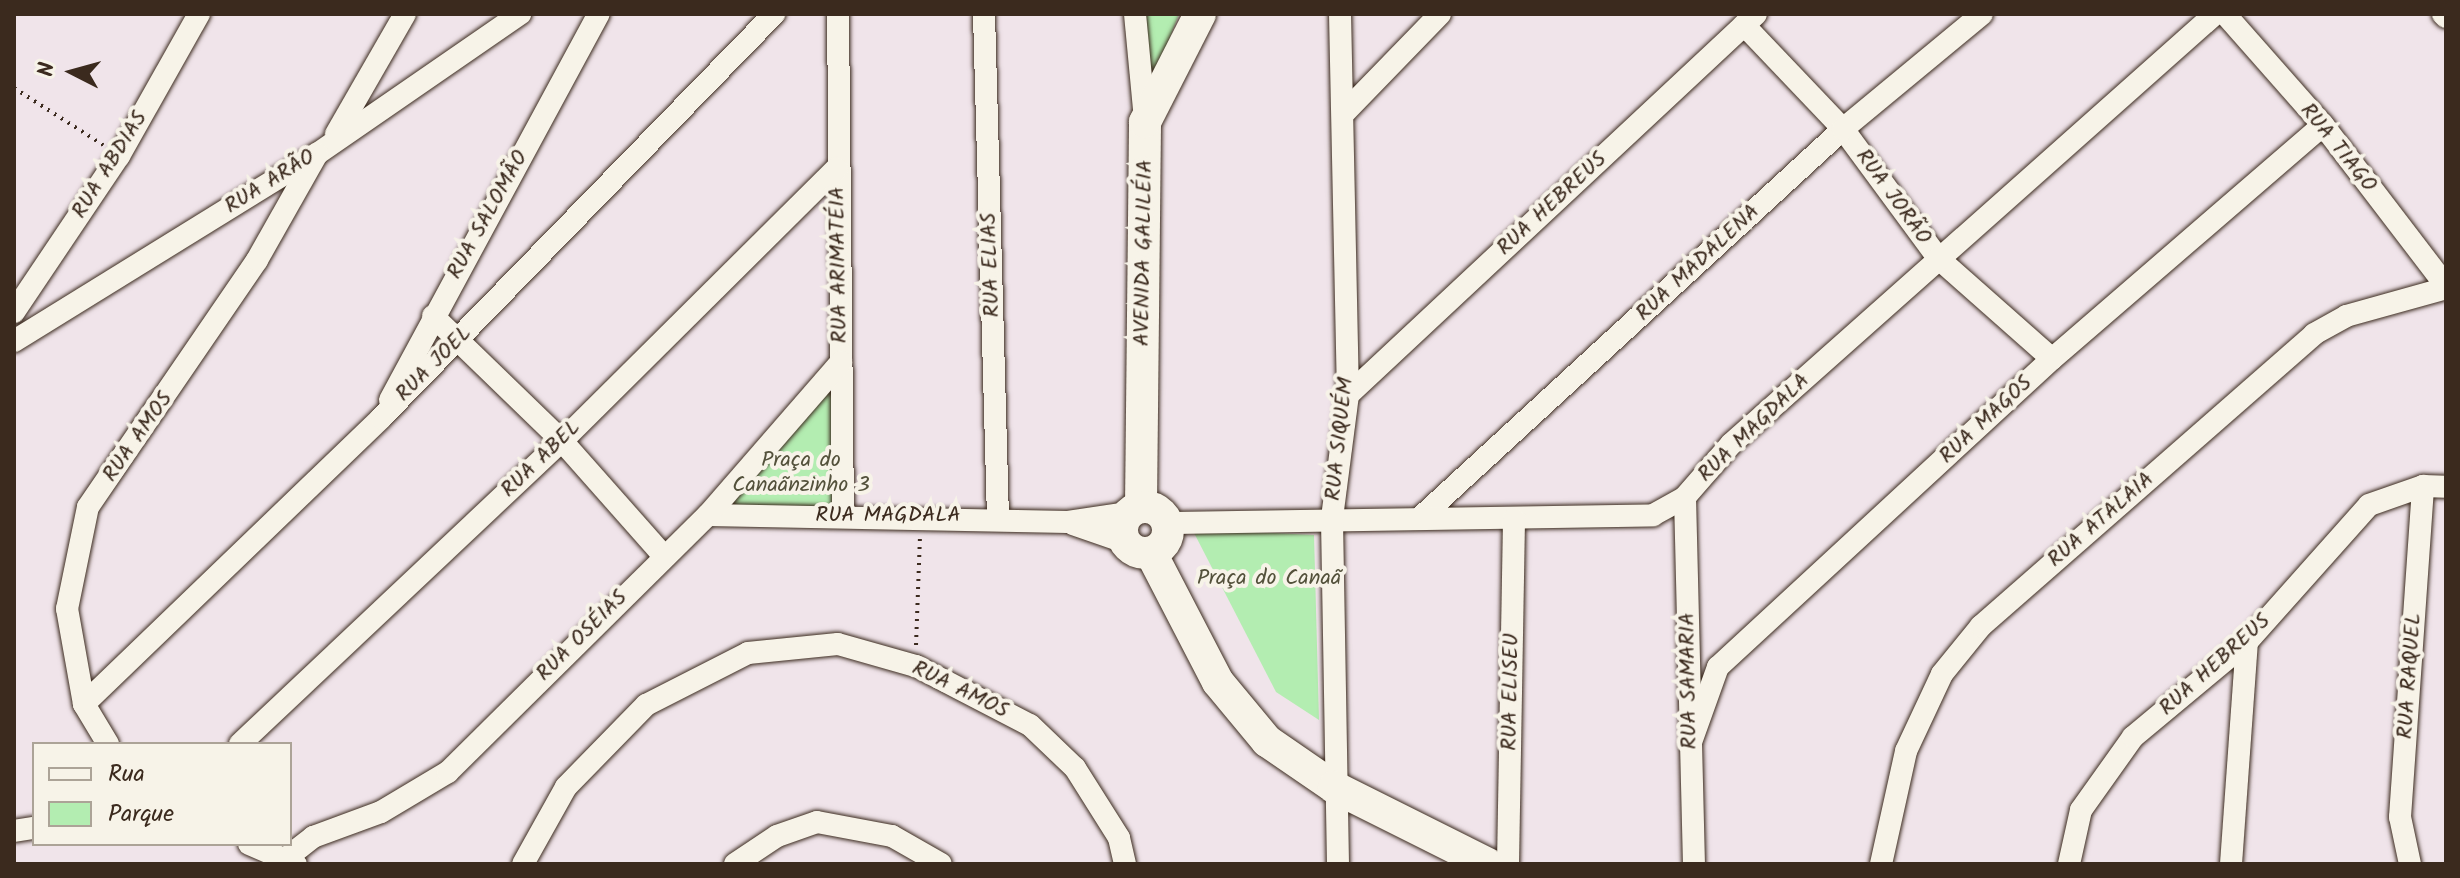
<!DOCTYPE html>
<meta charset="utf-8">
<style>
body{margin:0}
#map{position:relative;width:2460px;height:878px;overflow:hidden;background:#f0e4ea;font-family:Kalam,sans-serif}
div>[style]{position:absolute}
[style*='--x']{left:calc(var(--x)*1px);top:calc(var(--y)*1px);width:calc(var(--w)*1px);rotate:calc(var(--a)*1deg)}
.green>*{inset:0;background:#b3edb1}
.path>*{height:4px;margin-top:-2px;transform-origin:0;background:repeating-linear-gradient(90deg,#3b2a1e 0 2px,transparent 0 8px)}
.roads{filter:drop-shadow(0 0 2px #3b2a1e) drop-shadow(0 0 2px #3b2a1e)}
.minor>*{height:22px;margin:-11px;padding:0 11px;transform-origin:11px;border-radius:11px;background:#f7f3e8}
.secondary>*{height:32px;margin:-16px;padding:0 16px;transform-origin:16px;border-radius:16px;background:#f7f3e8}
.secondary>.ring{margin:-16px;padding:0;box-sizing:content-box;background:none;border:32px solid #f7f3e8;border-radius:50%}
span{translate:-50% -50%;white-space:nowrap;text-align:center;line-height:1.15;-webkit-text-stroke:8px #f7f3e8;paint-order:stroke}
.street-label{font-size:22px;color:#3b2a1e}
.park-label{font-size:22px;color:#53513b}
.frame{position:absolute;inset:0;border:16px solid #3b2a1e;pointer-events:none}
.legend{position:absolute;left:32px;top:742px;width:260px;height:104px;box-sizing:border-box;background:#f7f3e8;border:2px solid #aca397;margin:0;padding:10px 14px;list-style:none;font-size:24px;color:#3b2a1e}
.legend li{display:flex;align-items:center;gap:16px;height:40px}
.legend b{width:40px;border:2px solid #aca397}
.north{position:absolute;left:32px;top:32px;width:80px;height:80px;-webkit-text-stroke:6px #f7f3e8;paint-order:stroke;rotate:276deg;font-size:22px;font-weight:700;line-height:32px;text-align:center;color:#3b2a1e}
.north::after{content:'';display:block;margin:auto;width:28px;height:36px;background:#3b2a1e;clip-path:polygon(50% 0,100% 100%,50% 72%,0 100%)}
</style>
<div id="map">
<div class="green">
<div style="clip-path:polygon(1143px 14px,1179px 14px,1147px 97px)"></div>
<div style="clip-path:polygon(836px 377px,838px 510px,722px 508px)"></div>
<div style="clip-path:polygon(1192px 529px,1314px 535px,1319px 720px,1276px 692px)"></div>
</div>
<div class="path">
<div style="--x:14;--y:88;--w:106;--a:32.6"></div>
<div style="--x:916;--y:645;--w:107;--a:-87.9"></div>
</div>
<div class="roads">
<div class="minor">
<div style="--x:838;--y:14;--w:501;--a:89.43"></div>
<div style="--x:984;--y:14;--w:503;--a:88.41"></div>
<div style="--x:1135;--y:14;--w:106;--a:84.6"></div>
<div style="--x:2225;--y:14;--w:148;--a:48.6"></div>
<div style="--x:2323;--y:125;--w:203;--a:52.6"></div>
<div style="--x:2443;--y:14;--w:4;--a:45"></div>
<div style="--x:1744;--y:25;--w:144;--a:46.4"></div>
<div style="--x:1843;--y:129;--w:160;--a:53.6"></div>
<div style="--x:1938;--y:258;--w:152;--a:41.5"></div>
<div style="--x:1346;--y:111;--w:135;--a:-45.9"></div>
<div style="--x:336;--y:134;--w:138;--a:-60.1"></div>
<div style="--x:14;--y:312;--w:188;--a:-56.1"></div>
<div style="--x:119;--y:156;--w:163;--a:-60.6"></div>
<div style="--x:433;--y:316;--w:180;--a:44.1"></div>
<div style="--x:562;--y:441;--w:152;--a:48.5"></div>
<div style="--x:14;--y:341;--w:356;--a:-31.7"></div>
<div style="--x:317;--y:154;--w:247;--a:-34.6"></div>
<div style="--x:1348;--y:395;--w:558;--a:-43.04"></div>
<div style="--x:390;--y:400;--w:439;--a:-61.6"></div>
<div style="--x:1685;--y:497;--w:367;--a:88.6"></div>
<div style="--x:708;--y:515;--w:360;--a:1.1"></div>
<div style="--x:1068;--y:522;--w:61;--a:-8.5"></div>
<div style="--x:1420;--y:518;--w:575;--a:-42.6"></div>
<div style="--x:1843;--y:129;--w:180;--a:-39.6"></div>
<div style="--x:1169;--y:523;--w:484;--a:-0.9"></div>
<div style="--x:1653;--y:515;--w:37;--a:-29"></div>
<div style="--x:1685;--y:497;--w:70;--a:-49"></div>
<div style="--x:1731;--y:444;--w:647;--a:-41.62"></div>
<div style="--x:1073;--y:524;--w:55;--a:19.1"></div>
<div style="--x:84;--y:704;--w:412;--a:-43.9"></div>
<div style="--x:381;--y:418;--w:564;--a:-45.79"></div>
<div style="--x:108;--y:744;--w:47;--a:-121"></div>
<div style="--x:84;--y:704;--w:97;--a:-100.1"></div>
<div style="--x:67;--y:609;--w:104;--a:-78.4"></div>
<div style="--x:88;--y:507;--w:299;--a:-55.6"></div>
<div style="--x:257;--y:260;--w:122;--a:-60.5"></div>
<div style="--x:240;--y:744;--w:442;--a:-43.3"></div>
<div style="--x:562;--y:441;--w:387;--a:-44.8"></div>
<div style="--x:1690;--y:745;--w:83;--a:-70.3"></div>
<div style="--x:1718;--y:667;--w:454;--a:-42.7"></div>
<div style="--x:2052;--y:359;--w:358;--a:-40.8"></div>
<div style="--x:14;--y:831;--w:20;--a:-9"></div>
<div style="--x:249;--y:844;--w:51;--a:23.1"></div>
<div style="--x:285;--y:859;--w:36;--a:-38"></div>
<div style="--x:313;--y:837;--w:72;--a:-20.2"></div>
<div style="--x:381;--y:812;--w:78;--a:-30.8"></div>
<div style="--x:448;--y:772;--w:366;--a:-44.7"></div>
<div style="--x:708;--y:515;--w:203;--a:-49"></div>
<div style="--x:523;--y:864;--w:88;--a:-60.8"></div>
<div style="--x:566;--y:787;--w:115;--a:-45.7"></div>
<div style="--x:646;--y:705;--w:114;--a:-27"></div>
<div style="--x:748;--y:653;--w:90;--a:-5.7"></div>
<div style="--x:838;--y:644;--w:81;--a:15.8"></div>
<div style="--x:916;--y:666;--w:128;--a:27.4"></div>
<div style="--x:1030;--y:725;--w:62;--a:43.7"></div>
<div style="--x:1075;--y:768;--w:83;--a:57.8"></div>
<div style="--x:1119;--y:838;--w:27;--a:77"></div>
<div style="--x:735;--y:864;--w:50;--a:-33.7"></div>
<div style="--x:777;--y:836;--w:42;--a:-19.3"></div>
<div style="--x:817;--y:822;--w:76;--a:10.6"></div>
<div style="--x:892;--y:836;--w:56;--a:29.7"></div>
<div style="--x:1338;--y:864;--w:346;--a:-91"></div>
<div style="--x:1332;--y:518;--w:124;--a:-82.6"></div>
<div style="--x:1348;--y:395;--w:381;--a:-91.2"></div>
<div style="--x:1508;--y:864;--w:345;--a:-89"></div>
<div style="--x:1881;--y:864;--w:116;--a:-77.5"></div>
<div style="--x:1906;--y:751;--w:85;--a:-64.9"></div>
<div style="--x:1942;--y:674;--w:62;--a:-50.9"></div>
<div style="--x:1981;--y:626;--w:443;--a:-41.2"></div>
<div style="--x:2314;--y:334;--w:37;--a:-29"></div>
<div style="--x:2346;--y:316;--w:104;--a:-15.6"></div>
<div style="--x:2069;--y:864;--w:55;--a:-77.5"></div>
<div style="--x:2081;--y:810;--w:90;--a:-54.5"></div>
<div style="--x:2133;--y:737;--w:148;--a:-39.8"></div>
<div style="--x:2247;--y:642;--w:183;--a:-48.3"></div>
<div style="--x:2369;--y:505;--w:57;--a:-19.4"></div>
<div style="--x:2423;--y:486;--w:23;--a:2"></div>
<div style="--x:2231;--y:864;--w:223;--a:-85.9"></div>
<div style="--x:2410;--y:864;--w:48;--a:-102"></div>
<div style="--x:2400;--y:817;--w:332;--a:-86"></div>
</div>
<div class="secondary">
<div style="--x:1141;--y:506;--w:384;--a:-89.4"></div>
<div style="--x:1145;--y:122;--w:121;--a:-63"></div>
<div class="ring" style="left:1122px;top:507px;width:14px;height:14px"></div>
<div style="--x:1151;--y:553;--w:145;--a:62.6"></div>
<div style="--x:1218;--y:682;--w:77;--a:50.3"></div>
<div style="--x:1267;--y:741;--w:81;--a:34.5"></div>
<div style="--x:1334;--y:787;--w:172;--a:26.6"></div>
</div>
</div>
<div class="street-label">
<span style="left:2338px;top:148px;rotate:51deg">RUA TIAGO</span>
<span style="left:110px;top:165px;rotate:-58deg">RUA ABDIAS</span>
<span style="left:270px;top:182px;rotate:-32deg">RUA ARÃO</span>
<span style="left:1893px;top:197px;rotate:54deg">RUA JORÃO</span>
<span style="left:1552px;top:204px;rotate:-43deg">RUA HEBREUS</span>
<span style="left:488px;top:215px;rotate:-61deg">RUA SALOMÃO</span>
<span style="left:1144px;top:253px;rotate:-89deg">AVENIDA GALILÉIA</span>
<span style="left:1698px;top:263px;rotate:-43deg">RUA MADALENA</span>
<span style="left:839px;top:265px;rotate:-91deg">RUA ARIMATÉIA</span>
<span style="left:991px;top:265px;rotate:-92deg">RUA ELIAS</span>
<span style="left:434px;top:364px;rotate:-45deg">RUA JOEL</span>
<span style="left:1986px;top:420px;rotate:-43deg">RUA MAGOS</span>
<span style="left:1754px;top:428px;rotate:-44deg">RUA MAGDALA</span>
<span style="left:138px;top:437px;rotate:-55deg">RUA AMOS</span>
<span style="left:1340px;top:439px;rotate:-84deg">RUA SIQUÉM</span>
<span style="left:541px;top:459px;rotate:-44deg">RUA ABEL</span>
<span style="left:888px;top:516px">RUA MAGDALA</span>
<span style="left:2101px;top:520px;rotate:-41deg">RUA ATALAIA</span>
<span style="left:582px;top:636px;rotate:-45deg">RUA OSÉIAS</span>
<span style="left:2215px;top:665px;rotate:-42deg">RUA HEBREUS</span>
<span style="left:2410px;top:676px;rotate:-86deg">RUA RAQUEL</span>
<span style="left:1689px;top:681px;rotate:-91deg">RUA SAMARIA</span>
<span style="left:960px;top:690px;rotate:26deg">RUA AMOS</span>
<span style="left:1511px;top:692px;rotate:-89deg">RUA ELISEU</span>
</div>
<div class="park-label">
<span style="left:801px;top:473px">Praça do<br>Canaãnzinho 3</span>
<span style="left:1269px;top:579px">Praça do Canaã</span>
</div>
<div class="frame"></div>
<ul class="legend">
<li><b style="height:10px;background:#f7f3e8"></b>Rua</li>
<li><b style="height:22px;background:#b3edb1"></b>Parque</li>
</ul>
<div class="north">N</div>
</div>
